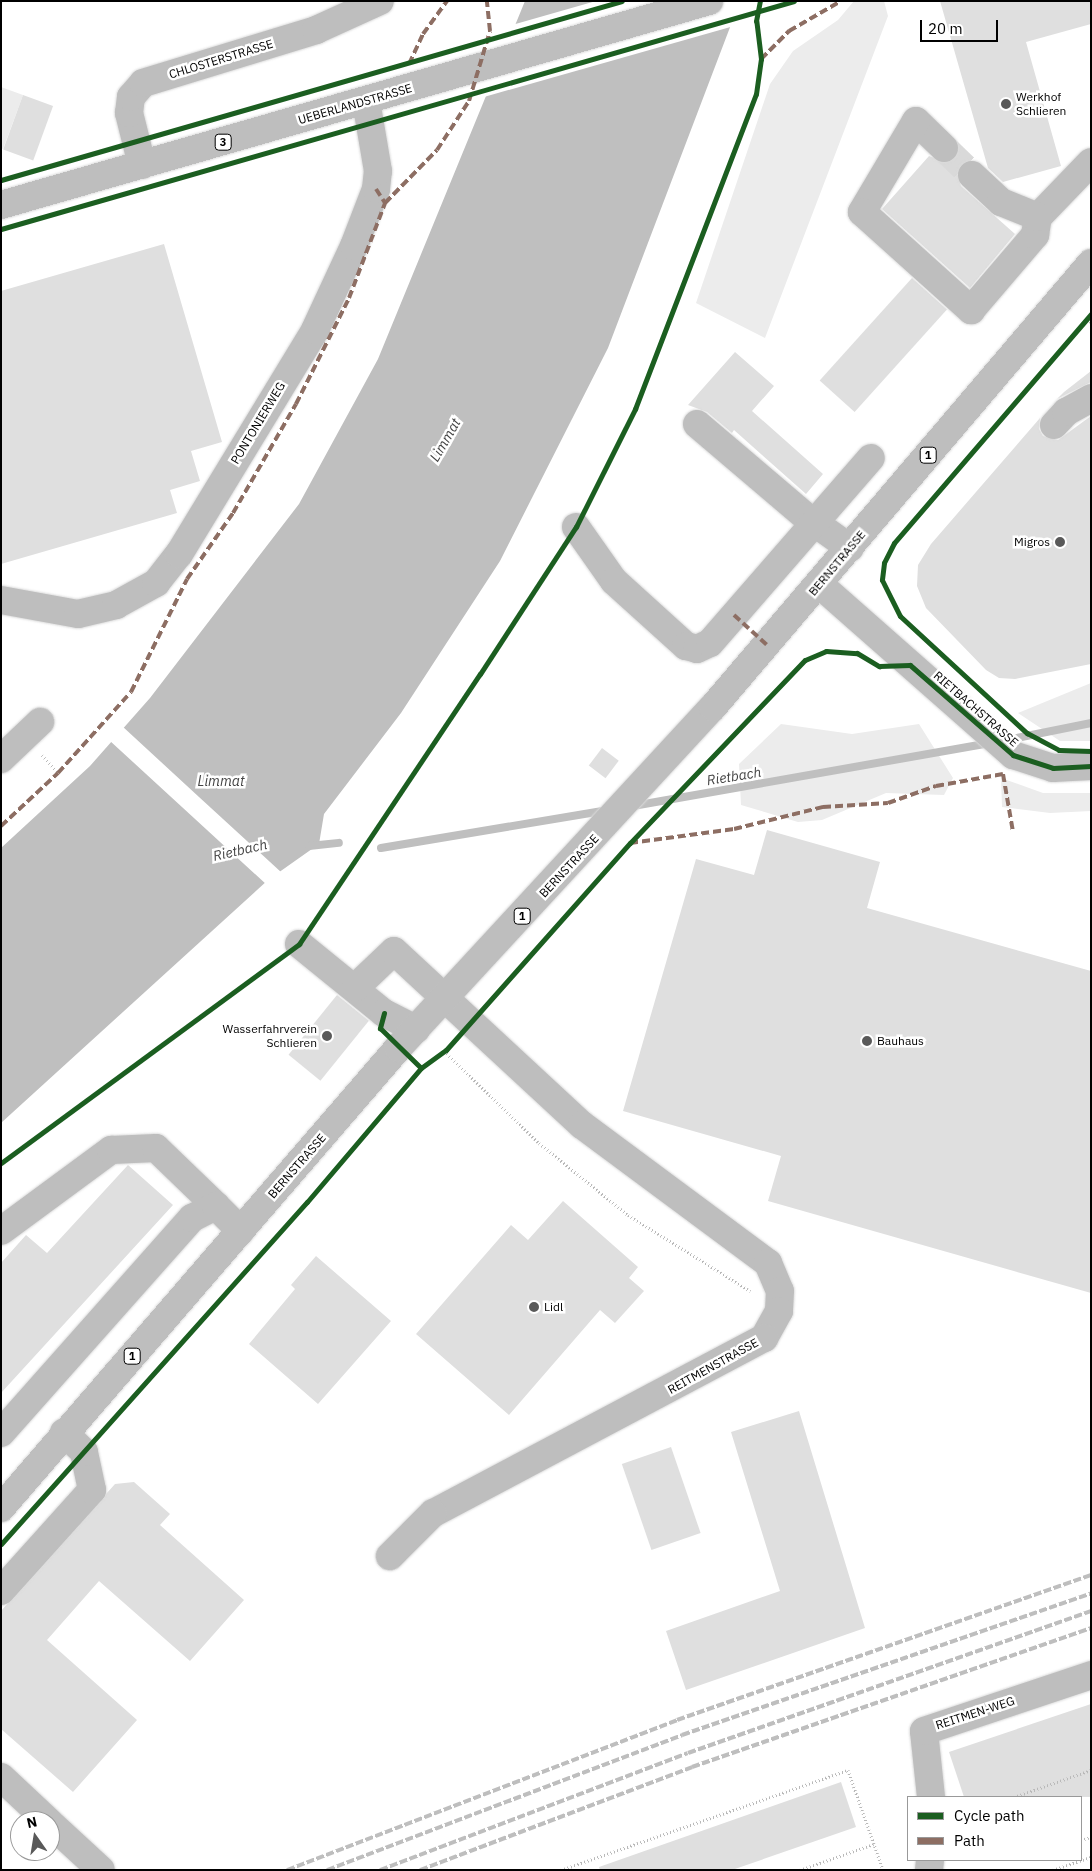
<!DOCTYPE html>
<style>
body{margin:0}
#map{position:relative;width:1092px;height:1871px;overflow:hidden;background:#fff;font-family:"IBM Plex Sans",sans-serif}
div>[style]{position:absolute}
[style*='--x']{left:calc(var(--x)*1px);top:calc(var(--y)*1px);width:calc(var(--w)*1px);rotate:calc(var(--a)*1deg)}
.green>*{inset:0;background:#ececec}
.water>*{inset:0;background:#bfbfbf}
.pier>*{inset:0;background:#fff}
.stream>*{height:8px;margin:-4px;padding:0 4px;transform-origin:4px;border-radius:4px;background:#bfbfbf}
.building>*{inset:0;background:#dfdfdf;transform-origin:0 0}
.minor-tunnel>*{height:28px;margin-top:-14px;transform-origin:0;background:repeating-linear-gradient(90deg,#d9d9d9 0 28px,transparent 0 42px)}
.path>*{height:3px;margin-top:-1.5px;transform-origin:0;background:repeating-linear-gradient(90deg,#b9b9b9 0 1px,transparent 0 3.5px)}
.roads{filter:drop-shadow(0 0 1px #dbdbdb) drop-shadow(0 0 1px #dbdbdb)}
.minor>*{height:28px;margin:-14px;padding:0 14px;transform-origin:14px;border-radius:14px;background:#bebebe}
.major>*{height:28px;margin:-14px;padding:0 14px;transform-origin:14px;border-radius:14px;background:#bebebe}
.rail>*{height:4px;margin-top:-2px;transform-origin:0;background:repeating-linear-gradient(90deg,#bebebe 0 8px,transparent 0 10.5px)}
.quiet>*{height:4px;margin-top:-2px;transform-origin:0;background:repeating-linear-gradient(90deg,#8d6e63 0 8px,transparent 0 12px)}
.cycleway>*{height:5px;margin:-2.5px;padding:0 2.5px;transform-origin:2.5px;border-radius:2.5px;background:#1b5e20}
.dots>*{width:14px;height:14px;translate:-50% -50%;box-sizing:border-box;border:2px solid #fff;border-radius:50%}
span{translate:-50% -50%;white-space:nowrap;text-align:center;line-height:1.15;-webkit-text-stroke:5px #fff;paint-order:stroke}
.shield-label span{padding:1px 4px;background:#fff;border:1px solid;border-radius:4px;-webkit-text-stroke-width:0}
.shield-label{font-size:11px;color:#000;font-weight:700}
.street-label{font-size:12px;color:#000}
.poi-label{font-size:12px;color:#000}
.left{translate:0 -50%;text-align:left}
.right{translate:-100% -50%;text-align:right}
.water-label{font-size:14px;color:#444;font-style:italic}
.frame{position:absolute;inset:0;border:2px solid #000;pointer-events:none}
.legend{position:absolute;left:907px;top:1796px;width:175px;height:65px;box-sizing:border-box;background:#fff;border:1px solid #999;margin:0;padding:6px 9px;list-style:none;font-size:15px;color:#000}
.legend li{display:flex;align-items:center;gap:10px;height:25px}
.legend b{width:25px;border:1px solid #999}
.north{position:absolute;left:10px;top:1811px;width:50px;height:50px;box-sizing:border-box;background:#fff;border:1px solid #999;border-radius:50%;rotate:347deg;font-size:14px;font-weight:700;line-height:20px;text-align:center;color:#000}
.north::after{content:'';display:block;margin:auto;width:18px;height:22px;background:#595959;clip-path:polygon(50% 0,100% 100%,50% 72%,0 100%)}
.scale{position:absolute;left:920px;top:20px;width:78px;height:22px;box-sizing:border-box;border:2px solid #000;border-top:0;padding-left:6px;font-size:15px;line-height:18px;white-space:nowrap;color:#000;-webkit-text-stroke:4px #fff;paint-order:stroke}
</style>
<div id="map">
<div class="green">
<div style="clip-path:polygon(854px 1px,884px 1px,888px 16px,765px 338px,696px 303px,770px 84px,793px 51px,838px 20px)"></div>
<div style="clip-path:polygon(1px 87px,23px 95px,3px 149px,1px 148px)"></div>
<div style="clip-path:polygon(1091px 683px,1091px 741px,1060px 741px,1018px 713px)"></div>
<div style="clip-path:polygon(781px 724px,852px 734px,919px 724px,953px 778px,944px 795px,886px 793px,822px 820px,798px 822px,741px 805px,739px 764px)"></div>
<div style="clip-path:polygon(1001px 778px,1043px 793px,1091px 793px,1091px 811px,1050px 813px,1002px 807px)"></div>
</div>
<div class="water">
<div style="clip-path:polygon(525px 1px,740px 1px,608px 348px,500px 561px,401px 713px,324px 814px,319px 844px,268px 880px,1px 1123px,1px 848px,90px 766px,150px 698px,299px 504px,378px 359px)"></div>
</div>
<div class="pier">
<div style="clip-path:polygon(596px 1px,743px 1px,734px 26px,484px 97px,512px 25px)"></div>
<div style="clip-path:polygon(122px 726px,199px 797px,282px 873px,267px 885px,109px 740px)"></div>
</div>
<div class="stream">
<div style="--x:1007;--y:740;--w:86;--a:-11.4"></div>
<div style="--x:633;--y:806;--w:364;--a:-10"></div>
<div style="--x:309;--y:846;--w:30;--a:-6"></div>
<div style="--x:381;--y:848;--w:229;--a:-9.5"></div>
</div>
<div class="building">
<div style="clip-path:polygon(940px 1px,1091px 1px,1091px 24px,1026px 42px,1061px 166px,1003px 182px,988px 168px)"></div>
<div style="left:23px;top:95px;width:32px;height:58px;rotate:20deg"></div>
<div style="clip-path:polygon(958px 155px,965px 161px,957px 172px,961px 186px,1015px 234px,970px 288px,882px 209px,929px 156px,948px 163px)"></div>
<div style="clip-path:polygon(164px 244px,222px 442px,191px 451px,200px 481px,170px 490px,177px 513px,1px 564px,1px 291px)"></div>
<div style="left:912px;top:278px;width:47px;height:138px;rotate:42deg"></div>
<div style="clip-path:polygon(735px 352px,774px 386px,752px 411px,823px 474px,806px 494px,734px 430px,732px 433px,707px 412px,688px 405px)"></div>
<div style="clip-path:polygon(1091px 371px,1091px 382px,1057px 399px,1064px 392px)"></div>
<div style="clip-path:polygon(1091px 416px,1091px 664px,1015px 679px,999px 678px,986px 670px,926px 608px,917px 586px,918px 565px,931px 544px,1040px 418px,1039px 429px,1043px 436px,1058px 440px)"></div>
<div style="left:602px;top:748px;width:21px;height:22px;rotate:37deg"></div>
<div style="clip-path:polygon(767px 830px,880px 862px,867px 908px,1091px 971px,1091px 1293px,768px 1201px,781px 1156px,623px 1111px,696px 859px,754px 875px)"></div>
<div style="left:337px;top:995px;width:41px;height:77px;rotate:39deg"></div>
<div style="clip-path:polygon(128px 1165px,173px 1205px,1px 1393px,1px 1263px,26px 1235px,47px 1253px)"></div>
<div style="clip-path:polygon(563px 1201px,638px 1267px,629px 1278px,644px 1291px,615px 1323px,600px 1310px,509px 1415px,416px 1334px,511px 1225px,528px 1240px)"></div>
<div style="clip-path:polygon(316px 1256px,391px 1321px,318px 1404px,249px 1344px,295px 1289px,291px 1285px)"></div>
<div style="clip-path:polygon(799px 1411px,865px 1628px,686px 1690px,666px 1631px,780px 1591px,731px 1432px)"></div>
<div style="left:671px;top:1447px;width:91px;height:52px;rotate:71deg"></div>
<div style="clip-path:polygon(134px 1482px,170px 1514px,160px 1525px,244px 1600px,190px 1661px,99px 1581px,47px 1640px,137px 1720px,73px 1792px,1px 1729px,1px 1611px,115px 1484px)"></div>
<div style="clip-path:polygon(1091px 1704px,1091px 1797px,964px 1797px,949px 1752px)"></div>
<div style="clip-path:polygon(841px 1782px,856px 1827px,732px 1870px,600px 1870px,599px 1867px)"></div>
</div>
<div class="minor-tunnel">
<div style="--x:944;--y:148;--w:39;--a:44"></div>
</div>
<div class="path">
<div style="--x:1087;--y:319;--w:5;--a:37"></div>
<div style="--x:42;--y:755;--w:24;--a:48"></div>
<div style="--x:444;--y:1051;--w:132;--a:44.1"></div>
<div style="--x:539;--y:1143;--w:114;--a:39"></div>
<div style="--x:628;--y:1215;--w:144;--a:31.9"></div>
<div style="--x:1014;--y:1797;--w:82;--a:-19.3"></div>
<div style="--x:1081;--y:1840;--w:10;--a:-17"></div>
<div style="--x:561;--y:1870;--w:304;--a:-19.2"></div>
<div style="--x:848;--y:1770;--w:106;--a:70.7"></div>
<div style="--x:800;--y:1870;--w:78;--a:-19.4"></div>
<div style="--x:1053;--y:1870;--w:40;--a:-18.9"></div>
</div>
<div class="roads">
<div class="minor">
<div style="--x:944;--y:148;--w:39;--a:-136"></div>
<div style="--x:916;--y:121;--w:106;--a:120.7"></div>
<div style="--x:862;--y:212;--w:147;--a:42"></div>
<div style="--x:971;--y:310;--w:99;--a:-49.5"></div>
<div style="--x:1035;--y:235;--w:18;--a:-81"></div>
<div style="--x:1038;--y:217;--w:76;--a:-46.1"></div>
<div style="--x:142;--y:165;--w:54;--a:-104"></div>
<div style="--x:129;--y:113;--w:16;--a:-83"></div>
<div style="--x:131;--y:97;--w:18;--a:-49"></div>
<div style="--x:143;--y:83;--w:181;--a:-17"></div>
<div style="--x:316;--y:30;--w:70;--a:-24.4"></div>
<div style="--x:972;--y:175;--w:40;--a:43"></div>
<div style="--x:1001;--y:202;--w:40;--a:22"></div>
<div style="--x:697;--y:424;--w:142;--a:40.4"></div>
<div style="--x:805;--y:516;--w:55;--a:35.4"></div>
<div style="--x:1054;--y:425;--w:18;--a:-47"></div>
<div style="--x:1066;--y:412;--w:29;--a:-29"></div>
<div style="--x:576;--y:527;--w:66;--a:54.9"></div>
<div style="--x:614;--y:581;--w:97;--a:42.1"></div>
<div style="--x:686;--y:646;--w:11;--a:15"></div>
<div style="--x:697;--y:649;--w:14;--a:-25"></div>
<div style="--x:710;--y:643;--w:245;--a:-49"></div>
<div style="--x:819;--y:584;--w:259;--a:41.4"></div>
<div style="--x:1013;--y:755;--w:42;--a:18"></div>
<div style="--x:1053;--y:768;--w:38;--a:-3"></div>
<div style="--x:1;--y:600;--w:78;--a:10.3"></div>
<div style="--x:78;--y:614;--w:39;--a:-13"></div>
<div style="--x:116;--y:605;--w:46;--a:-28.8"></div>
<div style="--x:156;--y:583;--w:37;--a:-52"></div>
<div style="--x:179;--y:554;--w:262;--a:-58.7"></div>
<div style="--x:315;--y:330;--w:93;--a:-65.1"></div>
<div style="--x:354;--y:246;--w:61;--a:-68.9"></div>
<div style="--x:376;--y:189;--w:18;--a:-84"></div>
<div style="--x:378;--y:171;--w:71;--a:-99.7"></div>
<div style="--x:1;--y:759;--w:54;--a:-43.5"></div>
<div style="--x:299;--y:944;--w:109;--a:39.1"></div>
<div style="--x:384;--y:1013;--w:36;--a:27"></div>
<div style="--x:356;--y:987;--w:52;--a:-43.5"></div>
<div style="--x:394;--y:951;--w:256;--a:42.8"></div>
<div style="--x:582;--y:1125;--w:232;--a:36.6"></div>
<div style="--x:768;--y:1263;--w:30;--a:67"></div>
<div style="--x:780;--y:1291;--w:20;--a:93"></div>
<div style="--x:779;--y:1311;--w:31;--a:119"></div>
<div style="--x:764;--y:1338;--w:374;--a:152.1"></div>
<div style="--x:433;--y:1513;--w:61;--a:135"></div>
<div style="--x:1;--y:1231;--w:137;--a:-36.4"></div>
<div style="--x:111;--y:1150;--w:45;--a:-2.5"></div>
<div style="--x:156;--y:1148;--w:83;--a:44"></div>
<div style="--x:1;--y:1433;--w:288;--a:-48.4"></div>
<div style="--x:192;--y:1218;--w:27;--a:-27"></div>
<div style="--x:216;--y:1206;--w:35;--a:45"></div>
<div style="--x:1;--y:1591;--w:136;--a:-48"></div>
<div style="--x:92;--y:1490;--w:39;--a:-102"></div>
<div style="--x:84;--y:1452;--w:28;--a:-136"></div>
<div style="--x:1;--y:1777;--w:64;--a:43.1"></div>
<div style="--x:931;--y:1797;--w:66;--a:-96.1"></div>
<div style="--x:924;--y:1731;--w:176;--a:-18.5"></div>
<div style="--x:50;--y:1823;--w:69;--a:42.7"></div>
<div style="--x:929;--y:1870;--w:10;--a:-84"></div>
</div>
<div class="major">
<div style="--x:1;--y:205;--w:737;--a:-16.07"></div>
<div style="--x:1;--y:1508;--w:608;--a:-49.2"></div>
<div style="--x:398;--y:1048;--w:464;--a:-47.3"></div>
<div style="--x:713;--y:707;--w:583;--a:-49.59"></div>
</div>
</div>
<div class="rail">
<div style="--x:287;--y:1870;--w:418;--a:-21"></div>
<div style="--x:677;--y:1720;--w:439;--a:-19.3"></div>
<div style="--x:327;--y:1870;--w:380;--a:-20.8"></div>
<div style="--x:682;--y:1735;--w:433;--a:-19.1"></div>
<div style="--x:380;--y:1870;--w:329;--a:-20.8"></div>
<div style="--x:688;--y:1753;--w:427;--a:-19.4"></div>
<div style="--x:420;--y:1870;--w:291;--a:-20.7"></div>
<div style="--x:692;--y:1767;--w:423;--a:-19.2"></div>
</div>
<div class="quiet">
<div style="--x:761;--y:59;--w:40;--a:-45"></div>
<div style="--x:789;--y:31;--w:60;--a:-30"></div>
<div style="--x:409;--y:64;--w:33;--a:-65"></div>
<div style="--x:423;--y:34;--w:41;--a:-54"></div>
<div style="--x:376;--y:189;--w:17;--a:57"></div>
<div style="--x:734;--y:615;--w:45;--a:42.3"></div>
<div style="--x:1;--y:826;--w:78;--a:-42.9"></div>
<div style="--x:58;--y:773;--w:109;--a:-48"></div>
<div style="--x:131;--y:692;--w:126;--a:-63.6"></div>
<div style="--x:187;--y:579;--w:80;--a:-55.1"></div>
<div style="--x:233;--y:513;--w:126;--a:-60"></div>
<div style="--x:296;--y:404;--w:119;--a:-63.4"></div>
<div style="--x:349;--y:298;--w:102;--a:-69.2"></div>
<div style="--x:385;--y:203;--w:74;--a:-45.5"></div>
<div style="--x:437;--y:150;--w:59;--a:-56.9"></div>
<div style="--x:469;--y:101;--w:73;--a:-73.3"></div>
<div style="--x:490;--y:31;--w:30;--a:-96"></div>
<div style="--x:630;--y:843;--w:105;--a:-7.7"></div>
<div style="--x:734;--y:829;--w:92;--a:-13.9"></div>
<div style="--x:823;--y:807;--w:65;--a:-3.5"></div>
<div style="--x:888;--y:803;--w:51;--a:-19.5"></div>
<div style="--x:936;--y:786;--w:68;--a:-10.2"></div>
<div style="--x:1003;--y:774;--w:59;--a:80.2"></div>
</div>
<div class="cycleway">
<div style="--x:1;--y:180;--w:646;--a:-16.08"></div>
<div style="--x:1;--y:229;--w:825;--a:-16.04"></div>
<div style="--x:1091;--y:314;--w:302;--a:130.7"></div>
<div style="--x:894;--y:543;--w:22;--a:117"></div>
<div style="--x:884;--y:563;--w:17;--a:97"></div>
<div style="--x:882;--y:580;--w:40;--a:63.4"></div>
<div style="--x:900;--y:616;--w:173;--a:42.7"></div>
<div style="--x:1027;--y:733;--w:36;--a:28"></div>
<div style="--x:1059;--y:750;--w:32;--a:2"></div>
<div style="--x:384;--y:1013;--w:16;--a:105"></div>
<div style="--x:380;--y:1028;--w:57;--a:44.3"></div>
<div style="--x:1;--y:1163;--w:370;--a:-36.3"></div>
<div style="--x:299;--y:944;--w:325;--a:-56.2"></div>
<div style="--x:480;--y:674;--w:176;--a:-56.9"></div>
<div style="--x:576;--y:527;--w:132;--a:-63.4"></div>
<div style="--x:635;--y:409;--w:337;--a:-69"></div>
<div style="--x:756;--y:94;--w:35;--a:-82"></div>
<div style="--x:761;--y:59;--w:38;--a:-97"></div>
<div style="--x:756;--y:21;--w:20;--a:-79"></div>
<div style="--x:1;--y:1544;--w:459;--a:-48.2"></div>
<div style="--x:307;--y:1202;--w:176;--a:-49.6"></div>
<div style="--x:421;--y:1068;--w:31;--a:-36"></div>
<div style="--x:446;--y:1050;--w:277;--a:-48.4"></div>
<div style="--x:630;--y:843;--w:253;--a:-46.3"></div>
<div style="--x:805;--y:660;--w:23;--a:-23"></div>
<div style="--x:826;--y:651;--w:31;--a:4"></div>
<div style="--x:857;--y:653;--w:26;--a:31"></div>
<div style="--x:879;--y:666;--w:31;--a:-2"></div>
<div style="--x:910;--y:665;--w:137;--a:41.1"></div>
<div style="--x:1013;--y:755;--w:42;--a:18"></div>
<div style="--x:1053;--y:768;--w:38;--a:-3"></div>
</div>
<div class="dots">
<div style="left:1006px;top:104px;background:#595959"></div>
<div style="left:1060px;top:542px;background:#595959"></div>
<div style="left:327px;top:1036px;background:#595959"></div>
<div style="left:867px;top:1041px;background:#595959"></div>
<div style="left:534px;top:1307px;background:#595959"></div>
</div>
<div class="shield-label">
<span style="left:223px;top:142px">3</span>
<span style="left:928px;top:455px">1</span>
<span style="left:522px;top:916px">1</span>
<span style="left:132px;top:1356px">1</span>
</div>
<div class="street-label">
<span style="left:221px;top:59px;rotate:-17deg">CHLOSTERSTRASSE</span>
<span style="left:355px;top:104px;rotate:-16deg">UEBERLANDSTRASSE</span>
<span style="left:258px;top:423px;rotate:-59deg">PONTONIERWEG</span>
<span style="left:837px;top:563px;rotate:-50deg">BERNSTRASSE</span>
<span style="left:976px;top:709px;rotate:41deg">RIETBACHSTRASSE</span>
<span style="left:569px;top:866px;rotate:-47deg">BERNSTRASSE</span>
<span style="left:297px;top:1166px;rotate:-49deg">BERNSTRASSE</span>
<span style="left:713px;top:1366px;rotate:-29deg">REITMENSTRASSE</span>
<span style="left:975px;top:1713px;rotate:-18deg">REITMEN-WEG</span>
</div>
<div class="poi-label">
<span class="left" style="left:1016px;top:104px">Werkhof<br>Schlieren</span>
<span class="right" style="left:1050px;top:542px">Migros</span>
<span class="right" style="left:317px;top:1036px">Wasserfahrverein<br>Schlieren</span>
<span class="left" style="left:877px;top:1041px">Bauhaus</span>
<span class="left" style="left:544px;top:1307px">Lidl</span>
</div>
<div class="water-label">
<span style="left:445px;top:440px;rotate:-60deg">Limmat</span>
<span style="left:734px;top:776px;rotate:-9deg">Rietbach</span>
<span style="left:221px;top:781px">Limmat</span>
<span style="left:240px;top:850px;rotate:-13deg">Rietbach</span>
</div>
<div class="frame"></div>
<ul class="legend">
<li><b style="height:6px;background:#1b5e20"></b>Cycle path</li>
<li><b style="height:6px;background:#8d6e63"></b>Path</li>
</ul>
<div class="north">N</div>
<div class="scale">20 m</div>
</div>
